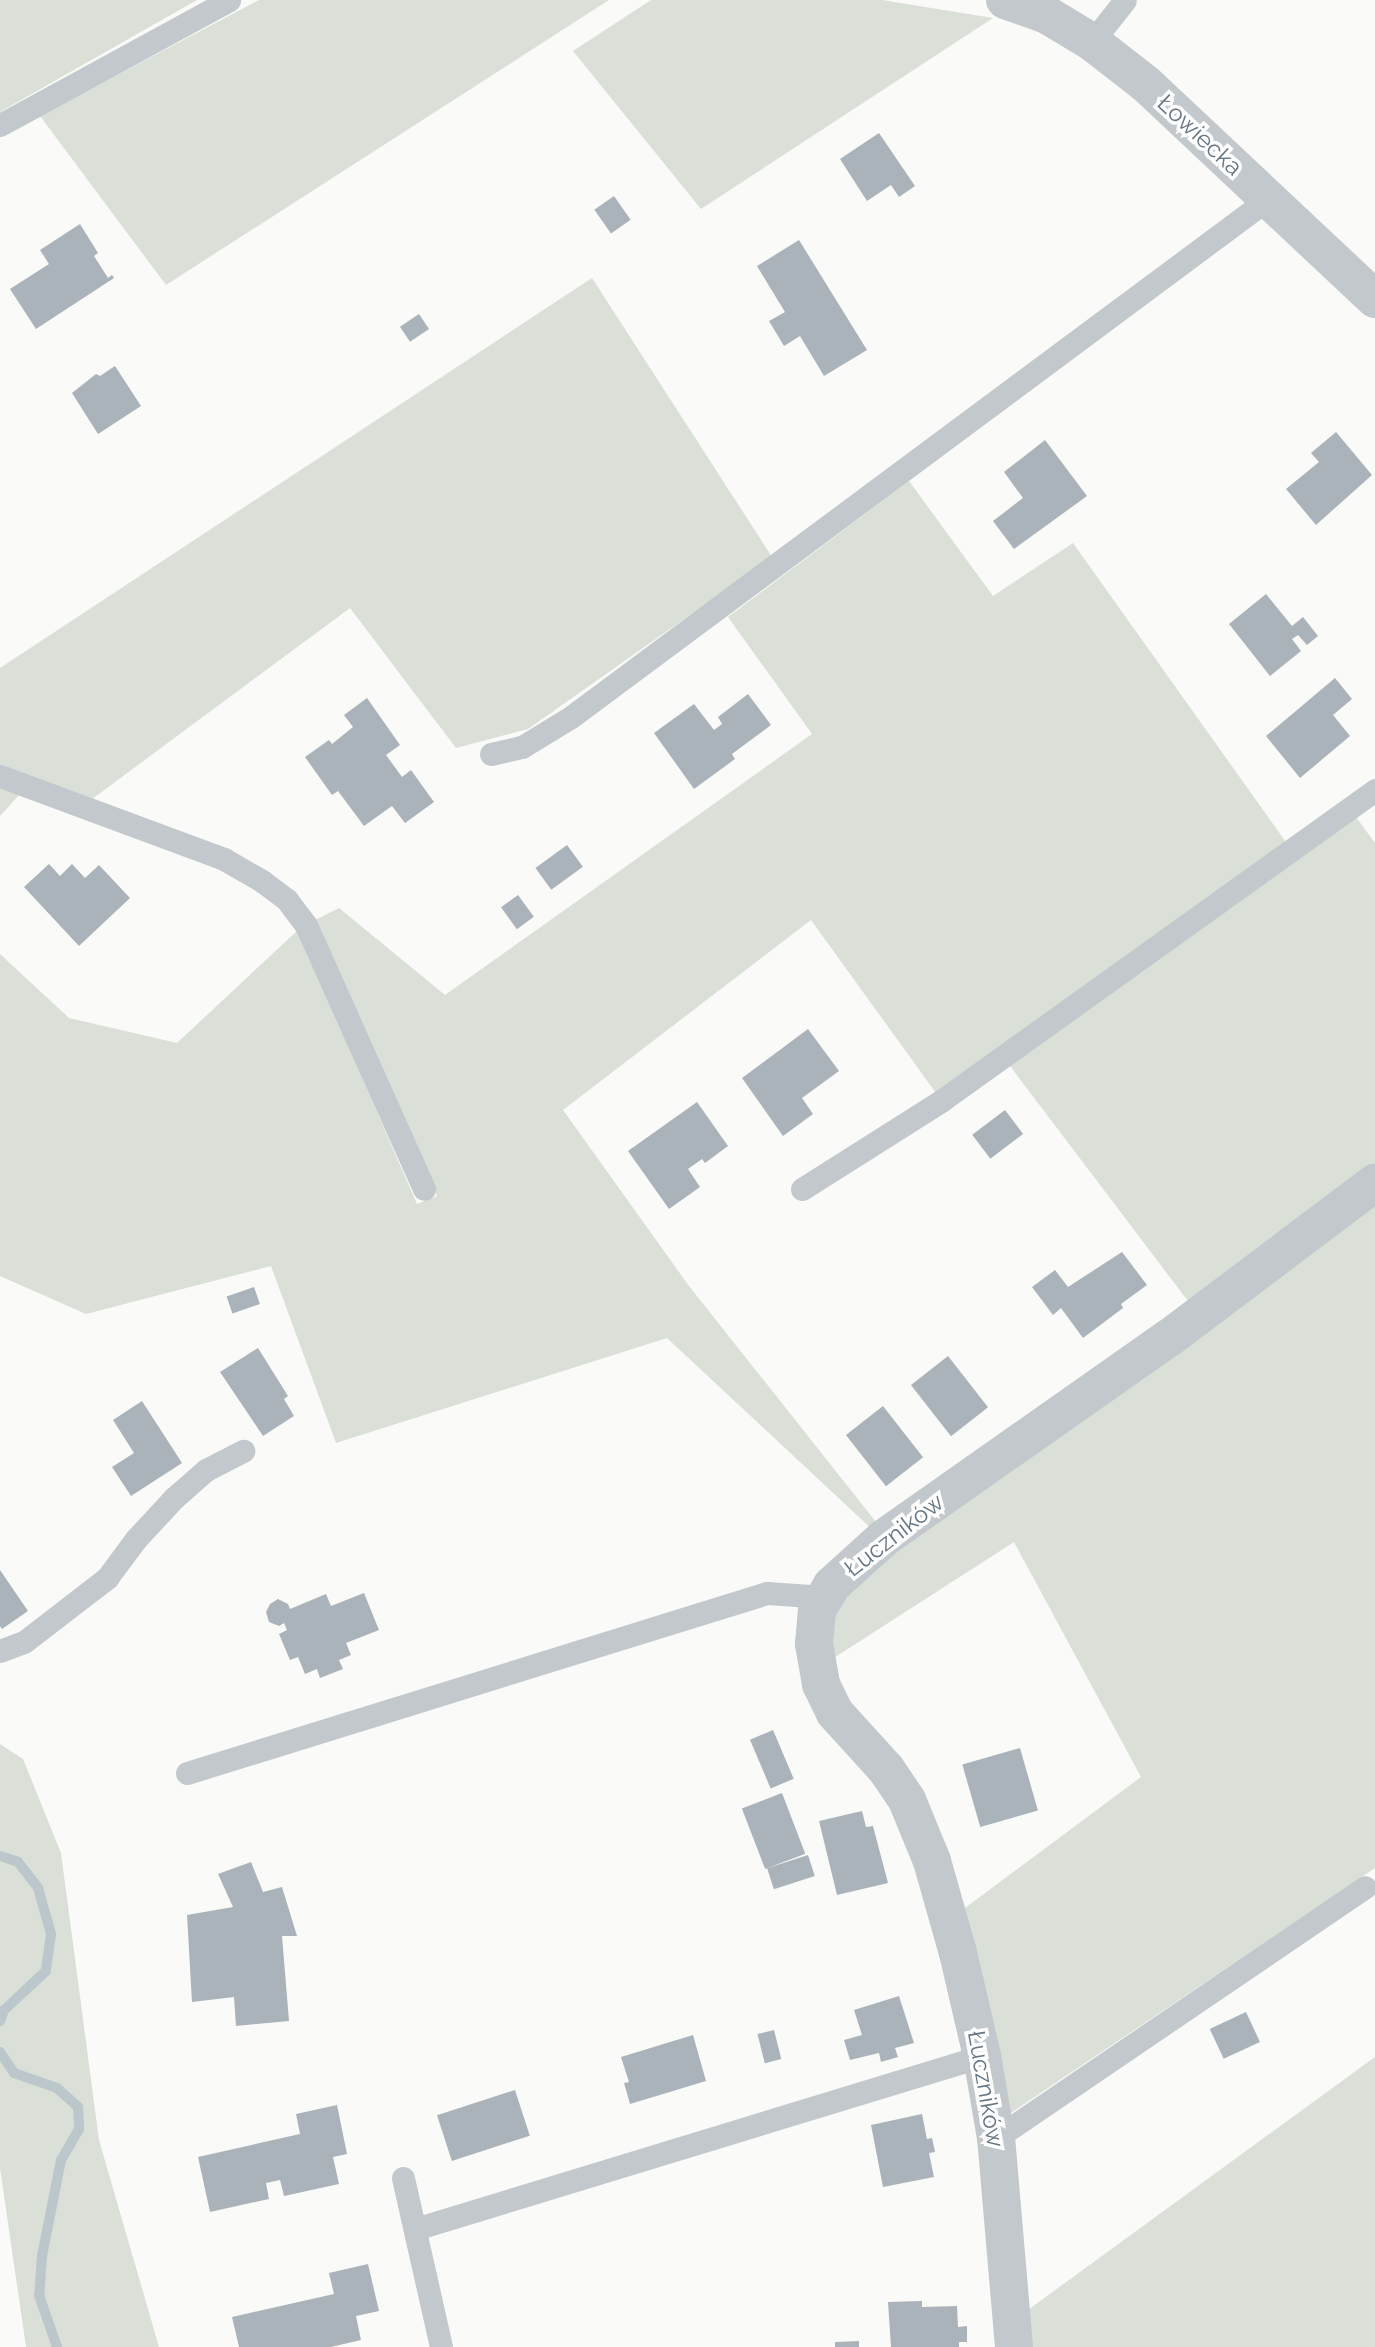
<!DOCTYPE html>
<meta charset="utf-8">
<style>
body{margin:0}
#map{position:relative;width:1375px;height:2347px;overflow:hidden;background:#fafaf8;font-family:Raleway,sans-serif}
div>[style]{position:absolute}
[style*='--x']{left:calc(var(--x)*1px);top:calc(var(--y)*1px);width:calc(var(--w)*1px);rotate:calc(var(--a)*1deg)}
.green>*{inset:0;background:#dadfd7}
.stream>*{height:10px;margin:-5px;padding:0 5px;transform-origin:5px;border-radius:5px;background:#bbc7cb}
.building>*{inset:0;background:#aab3b9;transform-origin:0 0}
.service>*{height:23px;margin:-11.5px;padding:0 11.5px;transform-origin:11.5px;border-radius:11.5px;background:#c3c8cc}
.minor>*{height:38px;margin:-19px;padding:0 19px;transform-origin:19px;border-radius:19px;background:#c3c8cc}
span{translate:-50% -50%;white-space:nowrap;text-align:center;line-height:1.15;-webkit-text-stroke:7px #fff;paint-order:stroke}
.street-label{font-size:24px;color:#657683}
</style>
<div id="map">
<div class="green">
<div style="clip-path:polygon(0 0,197px 0,0 112px)"></div>
<div style="clip-path:polygon(259px 0,609px 0,166px 285px,40px 116px)"></div>
<div style="clip-path:polygon(651px 0,882px 0,993px 18px,701px 209px,573px 51px)"></div>
<div style="clip-path:polygon(592px 278px,772px 557px,528px 729px,456px 748px,350px 608px,88px 802px,0 769px,0 668px)"></div>
<div style="clip-path:polygon(909px 481px,993px 596px,1073px 543px,1288px 845px,936px 1093px,811px 920px,563px 1110px,689px 1286px,880px 1527px,875px 1532px,667px 1338px,336px 1443px,271px 1266px,86px 1314px,0 1276px,0 954px,69px 1018px,177px 1043px,298px 930px,417px 1204px,437px 1196px,313px 921px,339px 908px,445px 995px,812px 734px,728px 617px)"></div>
<div style="clip-path:polygon(0 786px,20px 794px,0 816px)"></div>
<div style="clip-path:polygon(1356px 817px,1375px 843px,1375px 1176px,1194px 1309px,1010px 1066px)"></div>
<div style="clip-path:polygon(1375px 1199px,1375px 1868px,1005px 2117px,961px 1911px,1141px 1777px,1014px 1542px,826px 1663px,831px 1598px)"></div>
<div style="clip-path:polygon(0 1744px,23px 1759px,61px 1853px,99px 2140px,159px 2347px,26px 2347px,0 2168px)"></div>
<div style="clip-path:polygon(1375px 2057px,1375px 2347px,1023px 2347px,1021px 2315px)"></div>
</div>
<div class="stream">
<div style="--x:0;--y:1856;--w:19;--a:18"></div>
<div style="--x:18;--y:1862;--w:33;--a:52"></div>
<div style="--x:38;--y:1888;--w:48;--a:74.2"></div>
<div style="--x:51;--y:1934;--w:37;--a:98"></div>
<div style="--x:46;--y:1971;--w:57;--a:137.1"></div>
<div style="--x:4;--y:2010;--w:12;--a:110"></div>
<div style="--x:0;--y:2052;--w:25;--a:56"></div>
<div style="--x:14;--y:2073;--w:46;--a:19.2"></div>
<div style="--x:57;--y:2088;--w:28;--a:42"></div>
<div style="--x:78;--y:2107;--w:22;--a:87"></div>
<div style="--x:79;--y:2129;--w:36;--a:120"></div>
<div style="--x:61;--y:2160;--w:98;--a:101.2"></div>
<div style="--x:42;--y:2256;--w:39;--a:94"></div>
<div style="--x:39;--y:2295;--w:55;--a:70.9"></div>
</div>
<div class="building">
<div style="clip-path:polygon(879px 133px,915px 186px,899px 197px,891px 185px,867px 201px,840px 159px)"></div>
<div style="left:614px;top:196px;width:29px;height:24px;rotate:55deg"></div>
<div style="clip-path:polygon(80px 224px,98px 253px,94px 256px,108px 278px,112px 275px,114px 278px,36px 329px,10px 289px,49px 264px,40px 250px)"></div>
<div style="clip-path:polygon(799px 240px,867px 350px,824px 376px,800px 336px,784px 346px,769px 321px,785px 312px,757px 266px)"></div>
<div style="left:419px;top:314px;width:18px;height:23px;rotate:56deg"></div>
<div style="clip-path:polygon(115px 366px,141px 406px,98px 434px,72px 393px,96px 374px,100px 376px)"></div>
<div style="clip-path:polygon(1336px 432px,1372px 475px,1316px 525px,1286px 489px,1319px 462px,1311px 453px)"></div>
<div style="clip-path:polygon(1045px 440px,1087px 496px,1014px 549px,993px 521px,1023px 498px,1004px 472px)"></div>
<div style="clip-path:polygon(1266px 594px,1292px 626px,1303px 617px,1318px 636px,1307px 645px,1298px 635px,1292px 639px,1301px 651px,1270px 676px,1229px 624px)"></div>
<div style="clip-path:polygon(1335px 678px,1352px 699px,1333px 715px,1350px 736px,1300px 778px,1266px 736px)"></div>
<div style="clip-path:polygon(748px 694px,771px 725px,732px 754px,735px 759px,694px 789px,654px 733px,694px 704px,714px 730px,722px 724px,718px 717px)"></div>
<div style="clip-path:polygon(367px 698px,400px 745px,386px 755px,402px 777px,411px 770px,434px 802px,405px 823px,392px 806px,364px 826px,338px 791px,332px 795px,305px 757px,329px 740px,332px 744px,353px 727px,344px 715px)"></div>
<div style="left:567px;top:845px;width:27px;height:39px;rotate:54deg"></div>
<div style="clip-path:polygon(49px 864px,60px 876px,72px 864px,85px 878px,99px 865px,130px 898px,79px 946px,24px 887px)"></div>
<div style="left:518px;top:895px;width:27px;height:21px;rotate:54deg"></div>
<div style="clip-path:polygon(808px 1029px,839px 1071px,802px 1098px,813px 1114px,783px 1136px,742px 1078px)"></div>
<div style="clip-path:polygon(697px 1102px,728px 1146px,705px 1163px,702px 1159px,688px 1169px,700px 1187px,669px 1209px,628px 1151px)"></div>
<div style="left:1005px;top:1110px;width:30px;height:41px;rotate:53deg"></div>
<div style="clip-path:polygon(1122px 1252px,1147px 1285px,1121px 1304px,1123px 1308px,1083px 1338px,1061px 1308px,1053px 1315px,1032px 1287px,1055px 1270px,1068px 1287px)"></div>
<div style="left:254px;top:1287px;width:18px;height:29px;rotate:71deg"></div>
<div style="clip-path:polygon(258px 1348px,288px 1396px,284px 1399px,294px 1416px,263px 1436px,220px 1372px)"></div>
<div style="left:948px;top:1356px;width:65px;height:47px;rotate:52deg"></div>
<div style="clip-path:polygon(142px 1401px,182px 1463px,131px 1496px,112px 1467px,134px 1453px,113px 1420px)"></div>
<div style="left:883px;top:1406px;width:65px;height:47px;rotate:52deg"></div>
<div style="clip-path:polygon(0 1570px,28px 1611px,2px 1629px,0 1626px)"></div>
<div style="clip-path:polygon(364px 1593px,379px 1630px,346px 1643px,351px 1655px,339px 1660px,343px 1669px,320px 1678px,317px 1669px,305px 1674px,298px 1657px,290px 1660px,279px 1634px,287px 1630px,284px 1623px,279px 1626px,269px 1622px,266px 1612px,270px 1604px,278px 1599px,288px 1604px,290px 1609px,326px 1594px,331px 1606px)"></div>
<div style="left:773px;top:1730px;width:53px;height:25px;rotate:67deg"></div>
<div style="left:1020px;top:1748px;width:65px;height:60px;rotate:74deg"></div>
<div style="left:782px;top:1793px;width:65px;height:43px;rotate:69deg"></div>
<div style="clip-path:polygon(862px 1811px,866px 1827px,873px 1826px,888px 1883px,837px 1895px,819px 1821px)"></div>
<div style="left:808px;top:1855px;width:22px;height:43px;rotate:72deg"></div>
<div style="clip-path:polygon(251px 1862px,263px 1892px,282px 1887px,297px 1936px,282px 1936px,289px 2021px,236px 2026px,234px 1997px,192px 2002px,187px 1915px,233px 1907px,218px 1874px)"></div>
<div style="clip-path:polygon(899px 1996px,914px 2043px,895px 2048px,898px 2057px,881px 2062px,879px 2053px,850px 2060px,844px 2040px,862px 2035px,854px 2010px)"></div>
<div style="left:1246px;top:2012px;width:33px;height:40px;rotate:65deg"></div>
<div style="left:774px;top:2030px;width:30px;height:17px;rotate:76deg"></div>
<div style="clip-path:polygon(693px 2035px,706px 2081px,630px 2104px,624px 2083px,629px 2082px,621px 2057px)"></div>
<div style="left:515px;top:2090px;width:48px;height:82px;rotate:72deg"></div>
<div style="clip-path:polygon(337px 2105px,347px 2154px,333px 2157px,339px 2184px,284px 2196px,280px 2180px,266px 2183px,269px 2199px,210px 2212px,198px 2157px,300px 2134px,296px 2114px)"></div>
<div style="clip-path:polygon(922px 2114px,927px 2139px,932px 2138px,935px 2152px,929px 2153px,934px 2177px,883px 2187px,871px 2125px)"></div>
<div style="clip-path:polygon(368px 2264px,379px 2311px,356px 2316px,361px 2340px,331px 2347px,239px 2347px,232px 2317px,334px 2294px,329px 2273px)"></div>
<div style="clip-path:polygon(922px 2301px,922px 2307px,957px 2306px,958px 2327px,967px 2326px,967px 2342px,959px 2342px,959px 2347px,891px 2347px,888px 2302px)"></div>
<div style="clip-path:polygon(859px 2341px,859px 2347px,835px 2347px,835px 2342px)"></div>
</div>
<div class="service">
<div style="--x:1092;--y:42;--w:53;--a:-51.8"></div>
<div style="--x:0;--y:125;--w:261;--a:-28.6"></div>
<div style="--x:491;--y:754;--w:32;--a:-13"></div>
<div style="--x:522;--y:747;--w:57;--a:-31.5"></div>
<div style="--x:571;--y:717;--w:868;--a:-36.62"></div>
<div style="--x:0;--y:776;--w:239;--a:20.3"></div>
<div style="--x:224;--y:859;--w:44;--a:30.1"></div>
<div style="--x:262;--y:881;--w:31;--a:37"></div>
<div style="--x:287;--y:900;--w:31;--a:53"></div>
<div style="--x:306;--y:925;--w:289;--a:65.9"></div>
<div style="--x:802;--y:1189;--w:165;--a:-32.3"></div>
<div style="--x:941;--y:1101;--w:534;--a:-35.62"></div>
<div style="--x:0;--y:1651;--w:26;--a:-21"></div>
<div style="--x:24;--y:1642;--w:105;--a:-37.6"></div>
<div style="--x:107;--y:1578;--w:49;--a:-53.4"></div>
<div style="--x:136;--y:1539;--w:56;--a:-47.2"></div>
<div style="--x:174;--y:1498;--w:43;--a:-41.2"></div>
<div style="--x:206;--y:1470;--w:42;--a:-27.2"></div>
<div style="--x:187;--y:1773;--w:607;--a:-17.24"></div>
<div style="--x:767;--y:1593;--w:57;--a:4"></div>
<div style="--x:996;--y:2138;--w:446;--a:-34.2"></div>
<div style="--x:403;--y:2178;--w:173;--a:77.3"></div>
<div style="--x:415;--y:2229;--w:593;--a:-16.97"></div>
</div>
<div class="minor">
<div style="--x:1005;--y:0;--w:45;--a:19.7"></div>
<div style="--x:1047;--y:15;--w:52;--a:31"></div>
<div style="--x:1092;--y:42;--w:68;--a:37.9"></div>
<div style="--x:1146;--y:84;--w:314;--a:43.2"></div>
<div style="--x:1014;--y:2347;--w:210;--a:-94.9"></div>
<div style="--x:996;--y:2138;--w:83;--a:-99.7"></div>
<div style="--x:982;--y:2056;--w:106;--a:-103.1"></div>
<div style="--x:958;--y:1953;--w:96;--a:-105.8"></div>
<div style="--x:932;--y:1861;--w:66;--a:-112.3"></div>
<div style="--x:907;--y:1800;--w:37;--a:-124"></div>
<div style="--x:886;--y:1769;--w:76;--a:-132.3"></div>
<div style="--x:835;--y:1713;--w:32;--a:-116"></div>
<div style="--x:821;--y:1684;--w:41;--a:-99.9"></div>
<div style="--x:814;--y:1644;--w:34;--a:-85"></div>
<div style="--x:817;--y:1610;--w:29;--a:-59"></div>
<div style="--x:832;--y:1585;--w:70;--a:-42.1"></div>
<div style="--x:884;--y:1538;--w:348;--a:-35.1"></div>
<div style="--x:1169;--y:1338;--w:258;--a:-37"></div>
</div>
<div class="street-label">
<span style="left:1200px;top:135px;rotate:43deg">Łowiecka</span>
<span style="left:894px;top:1535px;rotate:-38deg">Łuczników</span>
<span style="left:986px;top:2089px;rotate:80deg">Łuczników</span>
</div>
</div>
